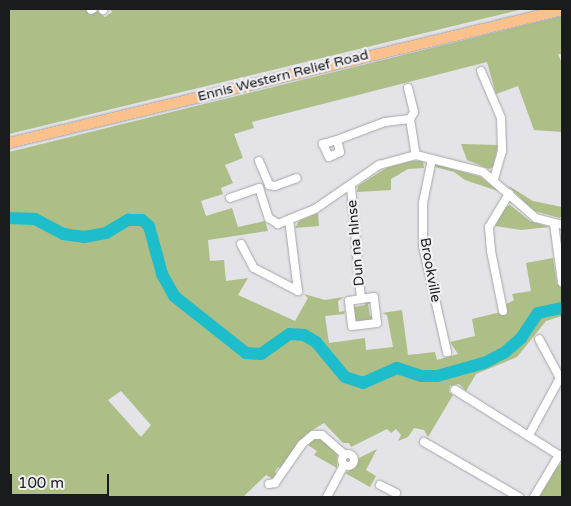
<!DOCTYPE html>
<style>
body{margin:0}
#map{position:relative;width:571px;height:506px;overflow:hidden;background:#e3e3e8;font-family:"Varela Round",sans-serif}
div>[style]{position:absolute}
[style*='--x']{left:calc(var(--x)*1px);top:calc(var(--y)*1px);width:calc(var(--w)*1px);rotate:calc(var(--a)*1deg)}
.green>*{inset:0;background:#adbe86}
.river>*{height:12px;margin:-6px;padding:0 6px;transform-origin:6px;border-radius:6px;background:#1dbdcb}
.roads{filter:drop-shadow(0 0 1px #a5a6aa) drop-shadow(0 0 1px #a5a6aa)}
.minor>*{height:8px;margin:-4px;padding:0 4px;transform-origin:4px;border-radius:4px;background:#fff}
.minor>.ring{margin:-4px;padding:0;box-sizing:content-box;background:none;border:8px solid #fff;border-radius:50%}
.major>*{height:10px;margin:-5px;padding:0 5px;transform-origin:5px;border-radius:5px;background:#fbc18c}
span{translate:-50% -50%;white-space:nowrap;text-align:center;line-height:1.15;-webkit-text-stroke:4.5px #f0f0f5;paint-order:stroke}
.street-label{font-size:14px;color:#1a1b1c}
.frame{position:absolute;inset:0;border:10px solid #1a1b1c;pointer-events:none}
.scale{position:absolute;left:10px;top:474px;width:99px;height:22px;box-sizing:border-box;border:2px solid #1a1b1c;border-top:0;padding-left:6px;font-size:15px;line-height:18px;white-space:nowrap;color:#1a1b1c;-webkit-text-stroke:4px #f0f0f5;paint-order:stroke}
</style>
<div id="map">
<div class="green">
<div style="clip-path:polygon(9px 9px,87px 9px,91px 14px,97px 11px,105px 17px,112px 12px,110px 9px,523px 9px,9px 134px)"></div>
<div style="clip-path:polygon(evenodd,562px 16px,562px 54px,558px 54px,562px 64px,562px 132px,534px 130px,518px 86px,496px 94px,487px 62px,252px 122px,254px 128px,234px 134px,243px 158px,225px 165px,233px 183px,221px 188px,223px 194px,201px 201px,206px 216px,232px 208px,238px 227px,265px 221px,268px 231px,208px 240px,210px 261px,224px 260px,226px 281px,248px 278px,238px 295px,295px 321px,308px 298px,304px 294px,325px 300px,344px 297px,338px 301px,339px 312px,345px 311px,344px 314px,325px 316px,329px 343px,365px 338px,366px 350px,393px 347px,387px 315px,382px 313px,402px 310px,408px 355px,435px 352px,437px 360px,458px 354px,450px 342px,475px 336px,472px 319px,501px 312px,502px 315px,507px 315px,505px 305px,514px 300px,512px 294px,531px 291px,526px 263px,553px 258px,557px 284px,562px 287px,562px 316px,546px 321px,517px 357px,476px 374px,466px 391px,459px 384px,450px 386px,449px 392px,453px 395px,428px 437px,424px 430px,414px 428px,408px 437px,398px 441px,401px 435px,396px 429px,391px 433px,387px 429px,351px 447px,349px 443px,343px 443px,324px 423px,306px 434px,282px 469px,278px 467px,275px 472px,278px 475px,273px 479px,266px 475px,243px 497px,9px 497px,9px 152px,562px 16px,121px 391px,151px 425px,141px 437px,108px 400px,121px 391px)"></div>
<div style="clip-path:polygon(461px 144px,498px 145px,493px 167px,489px 169px,467px 160px)"></div>
<div style="clip-path:polygon(411px 161px,423px 161px,424px 168px,408px 169px,391px 179px,391px 190px,357px 192px,358px 186px,386px 168px)"></div>
<div style="clip-path:polygon(435px 164px,481px 177px,498px 191px,465px 180px,454px 172px,435px 167px)"></div>
<div style="clip-path:polygon(507px 185px,533px 201px,562px 207px,562px 215px,560px 218px,534px 211px)"></div>
<div style="clip-path:polygon(510px 205px,530px 221px,549px 227px,521px 230px,495px 226px,504px 208px)"></div>
<div style="clip-path:polygon(318px 213px,319px 226px,295px 228px,299px 221px)"></div>
<div style="clip-path:polygon(369px 299px,372px 303px,368px 304px,370px 316px,375px 316px,373px 320px,356px 322px,353px 304px,355px 307px,365px 305px,364px 301px)"></div>
<div style="clip-path:polygon(313px 438px,322px 439px,337px 454px,337px 468px,314px 455px,317px 451px,305px 443px)"></div>
<div style="clip-path:polygon(377px 449px,366px 470px,376px 476px,370px 487px,345px 473px,355px 468px,357px 459px)"></div>
<div style="clip-path:polygon(562px 463px,562px 497px,539px 497px,557px 467px)"></div>
</div>
<div class="river">
<div style="--x:9;--y:218;--w:26;--a:2"></div>
<div style="--x:35;--y:219;--w:32;--a:28"></div>
<div style="--x:63;--y:234;--w:21;--a:8"></div>
<div style="--x:84;--y:237;--w:22;--a:-10"></div>
<div style="--x:106;--y:233;--w:26;--a:-31"></div>
<div style="--x:128;--y:220;--w:14;--a:0"></div>
<div style="--x:142;--y:220;--w:9;--a:41"></div>
<div style="--x:149;--y:226;--w:50;--a:74.8"></div>
<div style="--x:162;--y:274;--w:25;--a:61"></div>
<div style="--x:174;--y:296;--w:92;--a:38.4"></div>
<div style="--x:246;--y:353;--w:15;--a:4"></div>
<div style="--x:261;--y:354;--w:35;--a:-35"></div>
<div style="--x:290;--y:334;--w:14;--a:4"></div>
<div style="--x:304;--y:335;--w:14;--a:30"></div>
<div style="--x:316;--y:342;--w:45;--a:50.4"></div>
<div style="--x:345;--y:377;--w:19;--a:18"></div>
<div style="--x:363;--y:383;--w:37;--a:-24"></div>
<div style="--x:397;--y:368;--w:25;--a:18"></div>
<div style="--x:421;--y:376;--w:16;--a:0"></div>
<div style="--x:437;--y:376;--w:49;--a:-15.5"></div>
<div style="--x:484;--y:363;--w:22;--a:-27"></div>
<div style="--x:504;--y:353;--w:23;--a:-41"></div>
<div style="--x:521;--y:338;--w:30;--a:-56"></div>
<div style="--x:538;--y:313;--w:25;--a:-12"></div>
</div>
<div class="roads">
<div class="minor">
<div style="--x:103;--y:9;--w:1;--a:90"></div>
<div style="--x:91;--y:10;--w:2;--a:-27"></div>
<div style="--x:481;--y:71;--w:51;--a:66.9"></div>
<div style="--x:501;--y:118;--w:33;--a:88"></div>
<div style="--x:502;--y:151;--w:29;--a:106"></div>
<div style="--x:408;--y:88;--w:25;--a:76"></div>
<div style="--x:414;--y:112;--w:8;--a:120"></div>
<div style="--x:337;--y:140;--w:15;--a:164"></div>
<div style="--x:323;--y:144;--w:14;--a:65"></div>
<div style="--x:329;--y:157;--w:12;--a:-24"></div>
<div style="--x:340;--y:152;--w:12;--a:-104"></div>
<div style="--x:337;--y:140;--w:51;--a:-20.6"></div>
<div style="--x:385;--y:122;--w:25;--a:-7"></div>
<div style="--x:410;--y:119;--w:36;--a:81"></div>
<div style="--x:432;--y:159;--w:45;--a:101.6"></div>
<div style="--x:423;--y:203;--w:43;--a:90"></div>
<div style="--x:423;--y:246;--w:109;--a:77.2"></div>
<div style="--x:259;--y:161;--w:26;--a:67"></div>
<div style="--x:269;--y:185;--w:6;--a:9"></div>
<div style="--x:275;--y:186;--w:23;--a:-20"></div>
<div style="--x:351;--y:187;--w:112;--a:84.9"></div>
<div style="--x:361;--y:299;--w:12;--a:171"></div>
<div style="--x:349;--y:301;--w:25;--a:83"></div>
<div style="--x:352;--y:326;--w:25;--a:-7"></div>
<div style="--x:377;--y:323;--w:26;--a:-97"></div>
<div style="--x:374;--y:297;--w:13;--a:171"></div>
<div style="--x:230;--y:198;--w:31;--a:-19"></div>
<div style="--x:259;--y:188;--w:32;--a:72"></div>
<div style="--x:269;--y:218;--w:11;--a:34"></div>
<div style="--x:278;--y:224;--w:40;--a:-22"></div>
<div style="--x:315;--y:209;--w:78;--a:-34.5"></div>
<div style="--x:379;--y:165;--w:38;--a:-15"></div>
<div style="--x:416;--y:155;--w:69;--a:14.2"></div>
<div style="--x:483;--y:172;--w:70;--a:41"></div>
<div style="--x:536;--y:218;--w:27;--a:15"></div>
<div style="--x:554;--y:224;--w:59;--a:82.1"></div>
<div style="--x:241;--y:244;--w:27;--a:62"></div>
<div style="--x:254;--y:268;--w:50;--a:27.6"></div>
<div style="--x:298;--y:291;--w:72;--a:-97.2"></div>
<div style="--x:503;--y:311;--w:61;--a:-101.3"></div>
<div style="--x:491;--y:251;--w:24;--a:-95"></div>
<div style="--x:489;--y:227;--w:39;--a:-59"></div>
<div style="--x:455;--y:390;--w:126;--a:32.1"></div>
<div style="--x:529;--y:435;--w:65;--a:-61.5"></div>
<div style="--x:560;--y:378;--w:44;--a:-118.3"></div>
<div style="--x:424;--y:442;--w:110;--a:30.1"></div>
<div class="ring" style="left:342px;top:454px;width:4px;height:4px"></div>
<div style="--x:269;--y:484;--w:6;--a:-9"></div>
<div style="--x:275;--y:483;--w:47;--a:-55.3"></div>
<div style="--x:302;--y:444;--w:14;--a:-39"></div>
<div style="--x:313;--y:435;--w:9;--a:0"></div>
<div style="--x:322;--y:435;--w:29;--a:41"></div>
<div style="--x:380;--y:485;--w:18;--a:27"></div>
<div style="--x:327;--y:497;--w:36;--a:-62"></div>
<div style="--x:534;--y:497;--w:49;--a:-59.2"></div>
</div>
<div class="major">
<div style="--x:9;--y:143;--w:569;--a:-13.52"></div>
</div>
</div>
<div class="street-label">
<span style="left:283px;top:76px;rotate:-14deg">Ennis Western Relief Road</span>
<span style="left:356px;top:243px;rotate:-95deg">Dun na hInse</span>
<span style="left:430px;top:270px;rotate:80deg">Brookville</span>
</div>
<div class="frame"></div>
<div class="scale">100 m</div>
</div>
